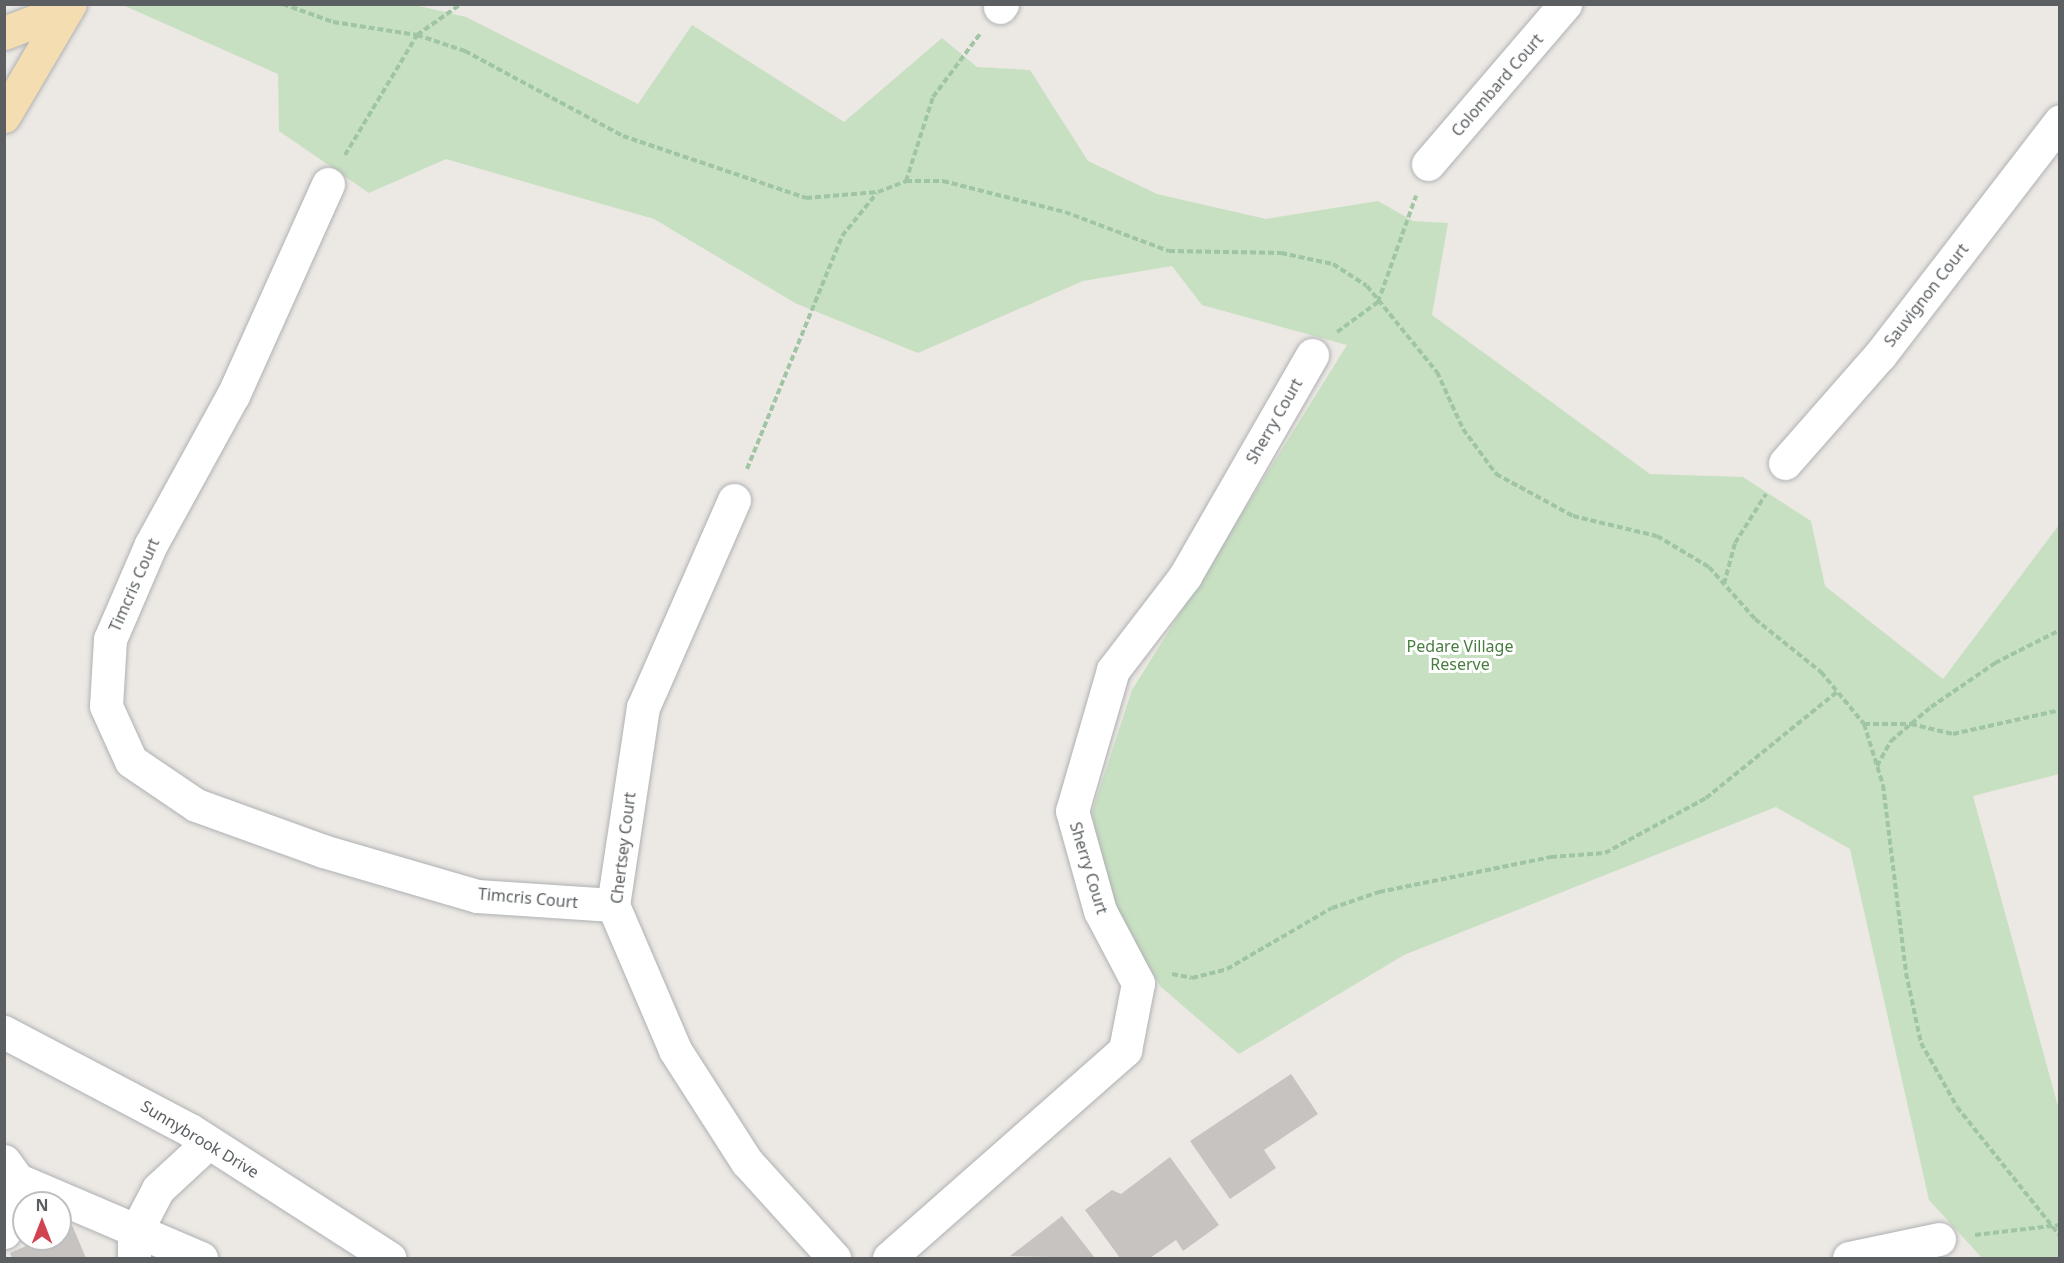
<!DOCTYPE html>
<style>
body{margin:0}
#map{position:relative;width:2064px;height:1263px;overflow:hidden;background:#ece8e3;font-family:"Noto Sans",sans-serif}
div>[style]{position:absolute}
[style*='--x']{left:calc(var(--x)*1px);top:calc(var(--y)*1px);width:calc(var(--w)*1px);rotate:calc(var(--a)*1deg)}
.green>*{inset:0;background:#c8e0c2}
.building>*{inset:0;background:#c7c3c0}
.path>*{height:4px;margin-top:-2px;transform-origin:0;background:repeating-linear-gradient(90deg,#9fc5a4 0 6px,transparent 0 9px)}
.roads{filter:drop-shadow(0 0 2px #aeb1b4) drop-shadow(0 0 2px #aeb1b4)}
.minor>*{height:33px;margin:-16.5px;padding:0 16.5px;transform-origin:16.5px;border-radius:16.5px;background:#fff}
.major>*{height:33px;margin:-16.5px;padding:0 16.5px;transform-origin:16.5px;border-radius:16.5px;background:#f4ddb0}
span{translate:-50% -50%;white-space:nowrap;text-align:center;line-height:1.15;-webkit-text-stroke:6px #fff;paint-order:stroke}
.street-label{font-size:16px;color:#5b5f62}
.park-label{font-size:16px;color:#477d3f}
.frame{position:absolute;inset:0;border:6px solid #5b5f62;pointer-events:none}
.north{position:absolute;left:12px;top:1191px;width:60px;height:60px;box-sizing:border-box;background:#fff;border:2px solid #bdbfc0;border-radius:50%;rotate:0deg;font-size:16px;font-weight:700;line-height:24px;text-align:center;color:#5b5f62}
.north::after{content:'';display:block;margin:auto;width:21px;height:27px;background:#d24351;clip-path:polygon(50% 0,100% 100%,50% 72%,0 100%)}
</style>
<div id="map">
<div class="green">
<div style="clip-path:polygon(415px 5px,466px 17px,638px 104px,692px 25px,844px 122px,942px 38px,977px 67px,1030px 70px,1088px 161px,1157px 194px,1266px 219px,1378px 201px,1413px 221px,1448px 223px,1432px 315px,1650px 474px,1743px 477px,1811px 521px,1825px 586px,1943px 679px,2059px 525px,2059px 774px,1973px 796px,2059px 1110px,2059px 1258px,1982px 1258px,1929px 1200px,1850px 849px,1776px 807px,1404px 955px,1239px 1054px,1161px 987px,1107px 898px,1092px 812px,1132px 690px,1347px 345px,1202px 305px,1172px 266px,1083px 281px,918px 353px,795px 303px,654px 219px,446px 159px,369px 193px,279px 131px,278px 74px,125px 6px)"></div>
</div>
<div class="building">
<div style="clip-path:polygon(1291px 1074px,1318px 1114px,1264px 1150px,1276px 1168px,1230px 1199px,1190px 1141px)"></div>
<div style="clip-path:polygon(1170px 1157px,1219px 1225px,1183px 1251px,1176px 1240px,1150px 1258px,1120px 1258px,1085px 1210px,1112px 1190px,1121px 1194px)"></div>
<div style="clip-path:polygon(1062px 1216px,1095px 1258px,1010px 1256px)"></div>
<div style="clip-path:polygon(72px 1225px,86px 1258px,12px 1258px,10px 1253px,42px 1239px,60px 1239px,60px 1231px)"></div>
</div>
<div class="path">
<div style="--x:283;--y:4;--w:53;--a:19.8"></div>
<div style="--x:333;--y:22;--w:85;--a:8.8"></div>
<div style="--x:417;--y:35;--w:51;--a:18.4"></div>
<div style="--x:465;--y:51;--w:179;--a:28.3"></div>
<div style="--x:623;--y:136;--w:193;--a:18.7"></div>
<div style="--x:806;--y:198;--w:72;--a:-4.8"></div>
<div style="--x:878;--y:192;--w:30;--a:-21"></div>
<div style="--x:906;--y:181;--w:37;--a:0"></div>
<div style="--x:943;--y:181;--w:126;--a:14.3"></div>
<div style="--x:1065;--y:212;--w:111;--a:20.6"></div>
<div style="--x:1169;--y:251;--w:112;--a:1"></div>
<div style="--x:1281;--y:253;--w:53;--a:11.9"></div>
<div style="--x:1333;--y:264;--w:40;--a:32.9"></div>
<div style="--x:1367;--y:286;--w:111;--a:50.9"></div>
<div style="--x:1437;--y:372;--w:63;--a:65.5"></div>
<div style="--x:1463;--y:429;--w:56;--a:53.7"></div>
<div style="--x:1496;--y:474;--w:88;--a:28.6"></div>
<div style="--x:1573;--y:516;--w:86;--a:13.4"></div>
<div style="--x:1657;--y:536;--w:61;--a:30.8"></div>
<div style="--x:1709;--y:567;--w:69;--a:48.5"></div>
<div style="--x:1755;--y:619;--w:85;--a:38.8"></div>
<div style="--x:1821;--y:672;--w:67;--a:50.4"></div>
<div style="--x:1864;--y:724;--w:64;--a:72.7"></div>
<div style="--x:1883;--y:785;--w:189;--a:83"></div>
<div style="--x:1906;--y:973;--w:72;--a:77.9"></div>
<div style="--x:1921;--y:1043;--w:73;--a:60.6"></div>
<div style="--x:1957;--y:1107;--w:165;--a:51.4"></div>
<div style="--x:345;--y:155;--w:140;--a:-59"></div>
<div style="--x:417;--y:35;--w:54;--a:-35.2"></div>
<div style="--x:906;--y:181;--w:88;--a:-72.2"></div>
<div style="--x:933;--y:97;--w:79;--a:-53.3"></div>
<div style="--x:1337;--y:332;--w:51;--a:-36.2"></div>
<div style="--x:1378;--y:302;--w:113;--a:-70.3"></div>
<div style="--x:747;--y:469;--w:252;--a:-67.8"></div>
<div style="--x:842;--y:236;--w:55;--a:-50.9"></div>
<div style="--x:1724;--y:584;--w:42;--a:-75"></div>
<div style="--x:1735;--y:543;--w:58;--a:-57.7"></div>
<div style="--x:1864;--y:724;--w:47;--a:0"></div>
<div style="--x:1911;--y:724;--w:43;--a:13.4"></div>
<div style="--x:1953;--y:734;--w:110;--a:-12.6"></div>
<div style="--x:1877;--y:766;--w:29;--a:-61"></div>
<div style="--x:1891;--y:741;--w:52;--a:-40.4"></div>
<div style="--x:1931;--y:707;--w:78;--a:-34.5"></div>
<div style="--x:1995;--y:663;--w:73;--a:-26.9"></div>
<div style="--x:1172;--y:974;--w:20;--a:11"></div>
<div style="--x:1192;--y:978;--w:36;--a:-14"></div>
<div style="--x:1227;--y:969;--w:121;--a:-30.2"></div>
<div style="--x:1332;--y:908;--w:50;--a:-18.8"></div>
<div style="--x:1379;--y:892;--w:176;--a:-11.5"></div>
<div style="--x:1551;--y:857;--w:54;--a:-4.2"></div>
<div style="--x:1605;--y:853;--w:115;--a:-28.6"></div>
<div style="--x:1706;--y:798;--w:169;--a:-39"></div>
<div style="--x:1975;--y:1235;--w:86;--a:-6.7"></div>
</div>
<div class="roads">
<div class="minor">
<div style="--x:1000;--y:7;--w:4;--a:-56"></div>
<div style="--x:1428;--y:164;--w:211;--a:-49.4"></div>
<div style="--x:328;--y:184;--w:231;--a:114.2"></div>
<div style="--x:233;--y:395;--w:170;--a:118.8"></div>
<div style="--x:151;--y:544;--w:103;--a:113.3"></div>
<div style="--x:110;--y:639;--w:67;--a:93.4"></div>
<div style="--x:106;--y:706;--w:60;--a:65.6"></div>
<div style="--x:131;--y:761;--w:78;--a:34.1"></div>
<div style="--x:196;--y:805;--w:135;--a:19.9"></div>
<div style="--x:323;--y:851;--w:160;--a:16.3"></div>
<div style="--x:477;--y:896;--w:136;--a:3.8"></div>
<div style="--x:1785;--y:463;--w:144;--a:-48.7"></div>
<div style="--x:1880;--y:355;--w:295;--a:-52.4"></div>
<div style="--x:734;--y:500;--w:226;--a:113.7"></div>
<div style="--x:643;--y:707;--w:200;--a:98.6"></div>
<div style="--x:613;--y:905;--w:158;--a:66.8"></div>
<div style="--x:675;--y:1050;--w:133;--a:57.3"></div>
<div style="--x:747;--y:1162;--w:130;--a:47.8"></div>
<div style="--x:4;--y:1032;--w:210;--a:27.8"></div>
<div style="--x:190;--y:1130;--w:237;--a:32.7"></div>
<div style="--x:4;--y:1161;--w:24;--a:54"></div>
<div style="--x:18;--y:1180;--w:54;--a:105.1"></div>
<div style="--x:18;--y:1180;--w:199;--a:23.1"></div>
<div style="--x:134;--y:1258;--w:23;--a:-90"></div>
<div style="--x:134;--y:1235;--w:52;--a:-62.4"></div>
<div style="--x:158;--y:1189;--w:69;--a:-42.7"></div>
<div style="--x:889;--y:1258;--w:315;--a:-41.4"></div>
<div style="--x:1125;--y:1050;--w:68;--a:-79"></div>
<div style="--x:1138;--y:983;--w:81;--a:-117.8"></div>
<div style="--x:1100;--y:911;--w:104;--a:-105.6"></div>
<div style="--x:1072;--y:811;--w:147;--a:-73.8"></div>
<div style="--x:1113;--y:670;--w:118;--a:-52.5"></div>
<div style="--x:1185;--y:576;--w:255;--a:-60.1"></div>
<div style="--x:1849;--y:1258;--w:92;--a:-11.9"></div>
</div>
<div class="major">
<div style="--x:4;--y:33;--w:67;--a:-20.9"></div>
<div style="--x:4;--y:116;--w:130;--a:-59.5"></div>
</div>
</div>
<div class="street-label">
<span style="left:1497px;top:85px;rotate:-49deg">Colombard Court</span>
<span style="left:1926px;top:295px;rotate:-52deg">Sauvignon Court</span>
<span style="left:1274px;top:421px;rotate:-60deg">Sherry Court</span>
<span style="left:134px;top:585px;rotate:-66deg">Timcris Court</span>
<span style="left:623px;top:848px;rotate:-83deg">Chertsey Court</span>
<span style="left:1089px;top:868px;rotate:73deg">Sherry Court</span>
<span style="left:528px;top:898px;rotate:5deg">Timcris Court</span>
<span style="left:200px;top:1139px;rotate:31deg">Sunnybrook Drive</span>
</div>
<div class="park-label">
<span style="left:1460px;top:655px">Pedare Village<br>Reserve</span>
</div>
<div class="frame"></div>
<div class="north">N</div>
</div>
